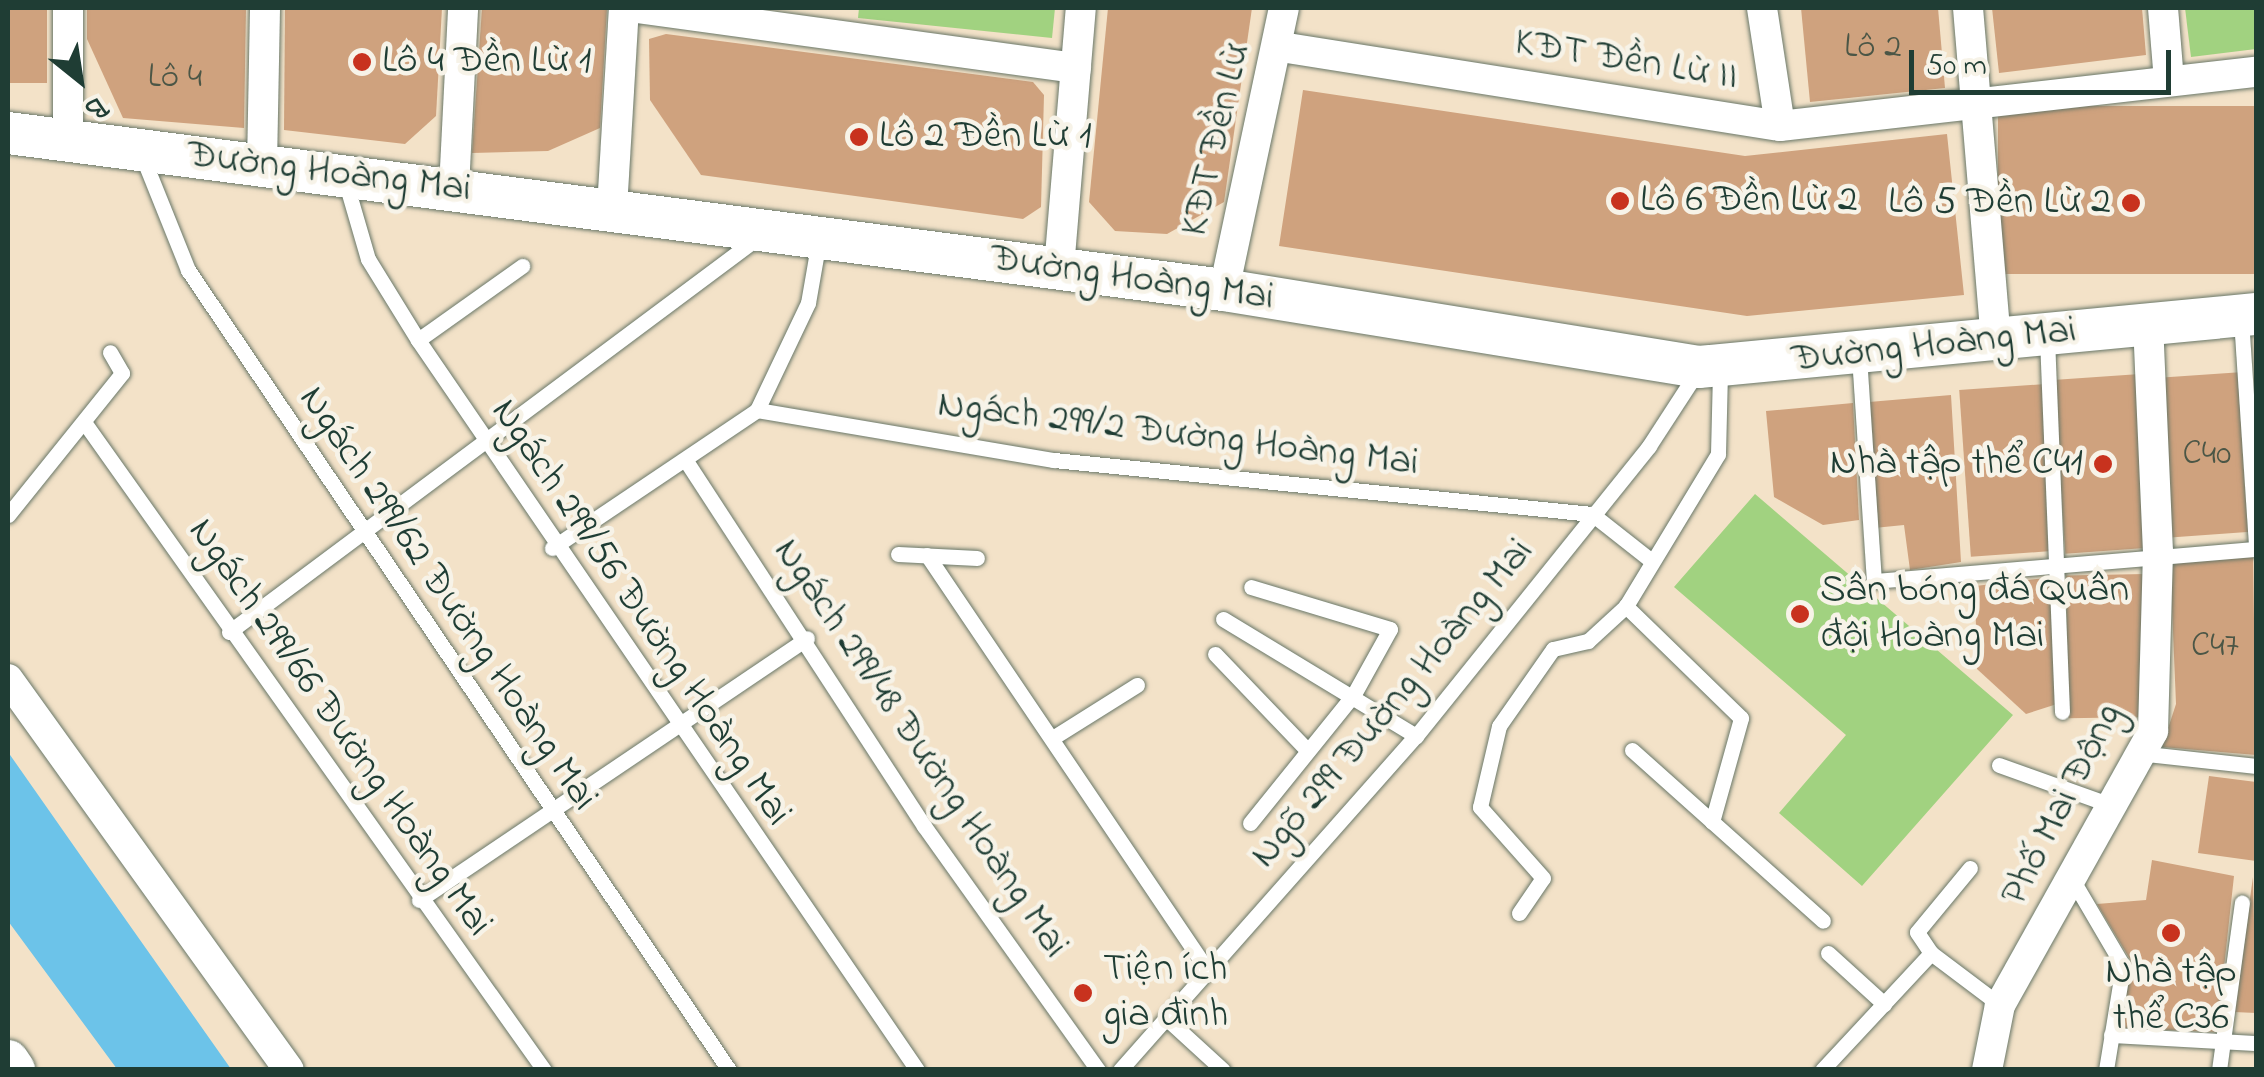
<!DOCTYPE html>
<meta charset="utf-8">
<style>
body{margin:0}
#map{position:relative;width:2264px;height:1077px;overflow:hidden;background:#f3e2c8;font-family:"Indie Flower",sans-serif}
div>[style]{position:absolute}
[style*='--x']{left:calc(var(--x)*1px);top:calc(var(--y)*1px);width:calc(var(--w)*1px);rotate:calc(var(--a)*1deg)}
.green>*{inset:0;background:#a1d280}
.water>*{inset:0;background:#6cc3e9}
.building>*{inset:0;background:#cfa27e;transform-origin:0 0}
.roads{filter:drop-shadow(0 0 2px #697768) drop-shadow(0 0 2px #697768)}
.lane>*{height:15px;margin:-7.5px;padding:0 7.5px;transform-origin:7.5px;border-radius:7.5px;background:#fff}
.street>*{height:30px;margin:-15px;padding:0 15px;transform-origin:15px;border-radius:15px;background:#fff}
.secondary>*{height:42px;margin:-21px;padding:0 21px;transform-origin:21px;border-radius:21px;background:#fff}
.dots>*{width:28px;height:28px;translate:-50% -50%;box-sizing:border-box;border:5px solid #f7f3e8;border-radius:50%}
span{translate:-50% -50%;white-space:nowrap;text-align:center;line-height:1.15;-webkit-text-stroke:9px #f7f3e8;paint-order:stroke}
.number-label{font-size:35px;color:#4b5646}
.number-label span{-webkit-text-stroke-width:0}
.street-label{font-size:40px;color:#1f3d34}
.poi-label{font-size:40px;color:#1f3d34}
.left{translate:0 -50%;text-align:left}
.right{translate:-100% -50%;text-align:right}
.frame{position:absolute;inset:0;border:10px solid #1f3d34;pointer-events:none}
.north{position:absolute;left:30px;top:30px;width:100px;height:100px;-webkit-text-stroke:8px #f7f3e8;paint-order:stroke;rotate:150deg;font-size:28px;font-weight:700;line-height:40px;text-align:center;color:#1f3d34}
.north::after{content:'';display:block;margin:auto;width:35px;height:45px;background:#1f3d34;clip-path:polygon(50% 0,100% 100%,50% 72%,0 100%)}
.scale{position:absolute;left:1909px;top:50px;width:262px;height:45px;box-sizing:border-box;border:5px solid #1f3d34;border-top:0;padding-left:12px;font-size:30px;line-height:35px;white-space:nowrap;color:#1f3d34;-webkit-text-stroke:8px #f7f3e8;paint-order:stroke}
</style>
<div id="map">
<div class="green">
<div style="clip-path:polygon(859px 8px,1055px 8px,1052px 38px,858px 18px)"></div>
<div style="clip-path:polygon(2185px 8px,2256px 8px,2256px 49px,2191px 57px)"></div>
<div style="clip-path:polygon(1755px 494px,2013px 715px,1862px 886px,1779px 813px,1846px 735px,1674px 587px)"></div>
</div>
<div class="water">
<div style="clip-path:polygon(8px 752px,90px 869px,231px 1069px,117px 1069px,8px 921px)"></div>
</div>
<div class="building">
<div style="left:8px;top:8px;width:39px;height:75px"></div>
<div style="clip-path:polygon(87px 8px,246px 8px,244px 128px,123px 118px,87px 39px)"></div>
<div style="clip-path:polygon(285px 8px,442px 8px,436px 116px,405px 144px,284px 130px)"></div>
<div style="clip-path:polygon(482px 8px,607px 8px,600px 128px,548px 151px,472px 153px)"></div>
<div style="clip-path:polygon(1108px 8px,1252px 8px,1224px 202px,1167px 234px,1115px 231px,1089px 202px)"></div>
<div style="clip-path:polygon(1801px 8px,1938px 8px,1945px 88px,1810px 102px)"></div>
<div style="clip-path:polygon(1992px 8px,2142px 8px,2146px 55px,1999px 73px)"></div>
<div style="clip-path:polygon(666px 34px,1033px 82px,1044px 95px,1041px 207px,1023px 219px,701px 175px,650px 100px,649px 39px)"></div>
<div style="clip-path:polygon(1303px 90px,1745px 156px,1947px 134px,1964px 295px,1747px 316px,1279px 246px)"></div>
<div style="left:2256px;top:106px;width:168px;height:258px;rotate:90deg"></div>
<div style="left:2243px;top:372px;width:160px;height:84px;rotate:86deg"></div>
<div style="left:2140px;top:374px;width:174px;height:87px;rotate:86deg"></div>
<div style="left:2046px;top:384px;width:167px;height:87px;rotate:86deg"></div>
<div style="clip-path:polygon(1951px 395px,1961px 562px,1910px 570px,1904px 525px,1874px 528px,1869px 402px)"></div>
<div style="clip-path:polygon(1853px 403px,1859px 520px,1823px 525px,1774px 497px,1766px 411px)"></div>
<div style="clip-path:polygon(2253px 552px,2256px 755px,2162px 747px,2176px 704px,2170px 559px)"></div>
<div style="left:2145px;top:574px;width:143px;height:79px;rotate:89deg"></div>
<div style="clip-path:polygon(2055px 577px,2057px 704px,2026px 714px,1977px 669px,1975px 586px)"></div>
<div style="clip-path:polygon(2209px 776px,2256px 782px,2256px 861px,2198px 853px)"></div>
<div style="clip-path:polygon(2152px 860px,2234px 876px,2217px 1032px,2119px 1028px,2131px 961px,2097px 904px,2146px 900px)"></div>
<div style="clip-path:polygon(2253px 877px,2256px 1013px,2234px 1012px)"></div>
</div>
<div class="roads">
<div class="lane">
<div style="--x:143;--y:158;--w:121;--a:68.1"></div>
<div style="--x:188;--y:270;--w:966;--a:55.93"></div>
<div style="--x:345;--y:180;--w:82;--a:73.8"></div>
<div style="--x:368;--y:259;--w:95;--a:58.3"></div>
<div style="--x:418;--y:340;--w:884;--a:55.64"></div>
<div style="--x:2241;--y:319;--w:225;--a:86.2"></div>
<div style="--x:2047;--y:338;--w:374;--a:87.7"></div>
<div style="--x:418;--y:340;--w:128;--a:-35.4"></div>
<div style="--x:1859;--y:356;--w:225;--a:86.2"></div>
<div style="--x:1874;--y:581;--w:383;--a:-4.8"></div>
<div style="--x:757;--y:410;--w:301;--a:9.6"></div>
<div style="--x:1054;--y:460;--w:541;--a:5.73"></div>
<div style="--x:1592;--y:514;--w:71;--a:38.2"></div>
<div style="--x:84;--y:422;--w:795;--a:54.63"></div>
<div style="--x:688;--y:464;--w:432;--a:56.9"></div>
<div style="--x:924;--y:826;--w:300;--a:54.5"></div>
<div style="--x:8;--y:515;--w:182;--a:-51.2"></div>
<div style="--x:122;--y:373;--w:24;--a:-120"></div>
<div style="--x:552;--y:548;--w:247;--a:-33.9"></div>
<div style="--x:757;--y:410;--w:119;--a:-64.5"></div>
<div style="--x:808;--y:303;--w:64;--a:-80.1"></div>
<div style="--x:898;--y:554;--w:79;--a:2.9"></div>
<div style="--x:927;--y:555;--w:502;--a:55.96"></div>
<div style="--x:1223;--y:619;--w:226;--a:31.2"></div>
<div style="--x:229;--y:632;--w:659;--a:-36.73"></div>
<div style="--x:1215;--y:654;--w:134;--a:46.2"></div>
<div style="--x:1054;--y:737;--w:98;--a:-32.1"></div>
<div style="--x:1632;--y:750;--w:256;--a:41.8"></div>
<div style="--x:2138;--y:753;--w:119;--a:6.3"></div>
<div style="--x:1999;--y:765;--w:116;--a:19.7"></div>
<div style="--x:1712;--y:822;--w:108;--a:-74.4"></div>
<div style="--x:1741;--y:718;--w:161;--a:-135.8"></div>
<div style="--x:1626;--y:606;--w:178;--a:-58.8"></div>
<div style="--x:1718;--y:454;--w:84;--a:-88.6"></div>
<div style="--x:1250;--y:823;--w:166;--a:-51.1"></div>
<div style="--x:1354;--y:694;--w:74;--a:-61"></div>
<div style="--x:1390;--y:629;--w:145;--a:-163.2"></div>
<div style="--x:2072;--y:879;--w:101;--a:59.6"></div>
<div style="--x:2123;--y:966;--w:105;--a:99.3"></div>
<div style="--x:419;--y:900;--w:468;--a:-34"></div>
<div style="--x:1519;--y:913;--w:42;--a:-55.6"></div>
<div style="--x:1543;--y:878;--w:95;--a:-131.6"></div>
<div style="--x:1480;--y:807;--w:83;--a:-76.8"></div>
<div style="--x:1499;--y:726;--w:94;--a:-55"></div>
<div style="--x:1553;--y:649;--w:36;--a:-13"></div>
<div style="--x:1588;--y:641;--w:52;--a:-42.6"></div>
<div style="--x:1828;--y:953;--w:76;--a:42.3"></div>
<div style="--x:1931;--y:953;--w:25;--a:-124"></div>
<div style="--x:1917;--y:932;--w:83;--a:-50.4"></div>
<div style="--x:1166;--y:1018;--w:77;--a:42.4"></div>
<div style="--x:2111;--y:1035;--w:145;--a:3.2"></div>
<div style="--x:1120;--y:1070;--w:446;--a:-48.5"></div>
<div style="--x:1416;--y:736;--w:372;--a:-51.2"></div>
<div style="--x:1649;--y:446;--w:88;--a:-57"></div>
<div style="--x:1822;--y:1070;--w:160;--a:-47"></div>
<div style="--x:1931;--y:953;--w:86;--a:37"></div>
<div style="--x:2219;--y:1070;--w:169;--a:-82.2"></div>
</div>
<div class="street">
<div style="--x:68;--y:8;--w:132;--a:90"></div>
<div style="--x:637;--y:8;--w:443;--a:7.8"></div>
<div style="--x:1762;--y:8;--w:119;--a:81.3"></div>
<div style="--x:1968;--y:8;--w:331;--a:85.2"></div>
<div style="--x:2163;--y:8;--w:73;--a:85.3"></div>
<div style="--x:1281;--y:47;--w:505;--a:9"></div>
<div style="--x:1780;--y:126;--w:479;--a:-6.5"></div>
<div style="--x:262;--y:165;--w:157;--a:-88.9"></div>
<div style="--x:454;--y:188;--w:180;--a:-87.1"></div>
<div style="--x:612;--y:209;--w:201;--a:-86.6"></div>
<div style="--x:1059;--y:268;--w:261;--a:-85.2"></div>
<div style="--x:1224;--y:290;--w:288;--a:-78"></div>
<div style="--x:8;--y:679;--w:481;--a:54.3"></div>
<div style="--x:1987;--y:1070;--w:66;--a:-78.7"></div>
<div style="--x:2000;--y:1005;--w:314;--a:-60.8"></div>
<div style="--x:2153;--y:731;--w:179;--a:-88.4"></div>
<div style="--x:2158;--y:552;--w:228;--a:-92.5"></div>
</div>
<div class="secondary">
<div style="--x:8;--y:133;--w:1226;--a:7.36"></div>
<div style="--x:1224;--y:290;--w:481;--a:9.2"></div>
<div style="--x:1699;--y:367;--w:560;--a:-5.44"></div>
<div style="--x:8;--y:1061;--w:11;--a:56"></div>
</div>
</div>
<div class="dots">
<div style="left:362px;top:62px;background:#c8321e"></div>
<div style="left:859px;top:137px;background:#c8321e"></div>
<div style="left:1620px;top:201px;background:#c8321e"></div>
<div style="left:2131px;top:203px;background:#c8321e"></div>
<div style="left:2103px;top:464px;background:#c8321e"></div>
<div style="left:1800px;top:614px;background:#c8321e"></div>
<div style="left:2171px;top:933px;background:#c8321e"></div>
<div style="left:1083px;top:993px;background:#c8321e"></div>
</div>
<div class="number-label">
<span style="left:1873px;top:48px">Lô 2</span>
<span style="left:175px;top:78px">Lô 4</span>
<span style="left:2207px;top:455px">C40</span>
<span style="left:2215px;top:647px">C47</span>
</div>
<div class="street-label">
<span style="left:1626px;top:61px;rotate:9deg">KĐT Đền Lừ II</span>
<span style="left:1217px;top:140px;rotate:-77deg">KĐT Đền Lừ</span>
<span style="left:329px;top:173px;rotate:7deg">Đường Hoàng Mai</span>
<span style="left:1132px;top:279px;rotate:8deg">Đường Hoàng Mai</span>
<span style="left:1934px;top:346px;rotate:-6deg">Đường Hoàng Mai</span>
<span style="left:1178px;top:435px;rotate:7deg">Ngách 299/2 Đường Hoàng Mai</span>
<span style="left:447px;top:599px;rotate:56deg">Ngách 299/62 Đường Hoàng Mai</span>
<span style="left:640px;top:613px;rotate:56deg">Ngách 299/56 Đường Hoàng Mai</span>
<span style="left:1393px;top:704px;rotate:-50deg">Ngõ 299 Đường Hoàng Mai</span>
<span style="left:339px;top:728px;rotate:55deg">Ngách 299/66 Đường Hoàng Mai</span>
<span style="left:920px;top:749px;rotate:56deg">Ngách 299/48 Đường Hoàng Mai</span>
<span style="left:2063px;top:805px;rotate:-63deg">Phố Mai Động</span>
</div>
<div class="poi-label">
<span class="left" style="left:382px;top:62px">Lô 4 Đền Lừ 1</span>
<span class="left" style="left:879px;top:137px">Lô 2 Đền Lừ 1</span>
<span class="left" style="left:1640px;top:201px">Lô 6 Đền Lừ 2</span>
<span class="right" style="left:2111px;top:203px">Lô 5 Đền Lừ 2</span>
<span class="right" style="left:2083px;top:464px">Nhà tập thể C41</span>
<span class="left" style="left:1820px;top:614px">Sân bóng đá Quân<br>đội Hoàng Mai</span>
<span class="left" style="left:1103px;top:993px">Tiện ích<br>gia đình</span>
<span style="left:2171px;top:996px">Nhà tập<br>thể C36</span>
</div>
<div class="frame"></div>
<div class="north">B</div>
<div class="scale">50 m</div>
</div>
